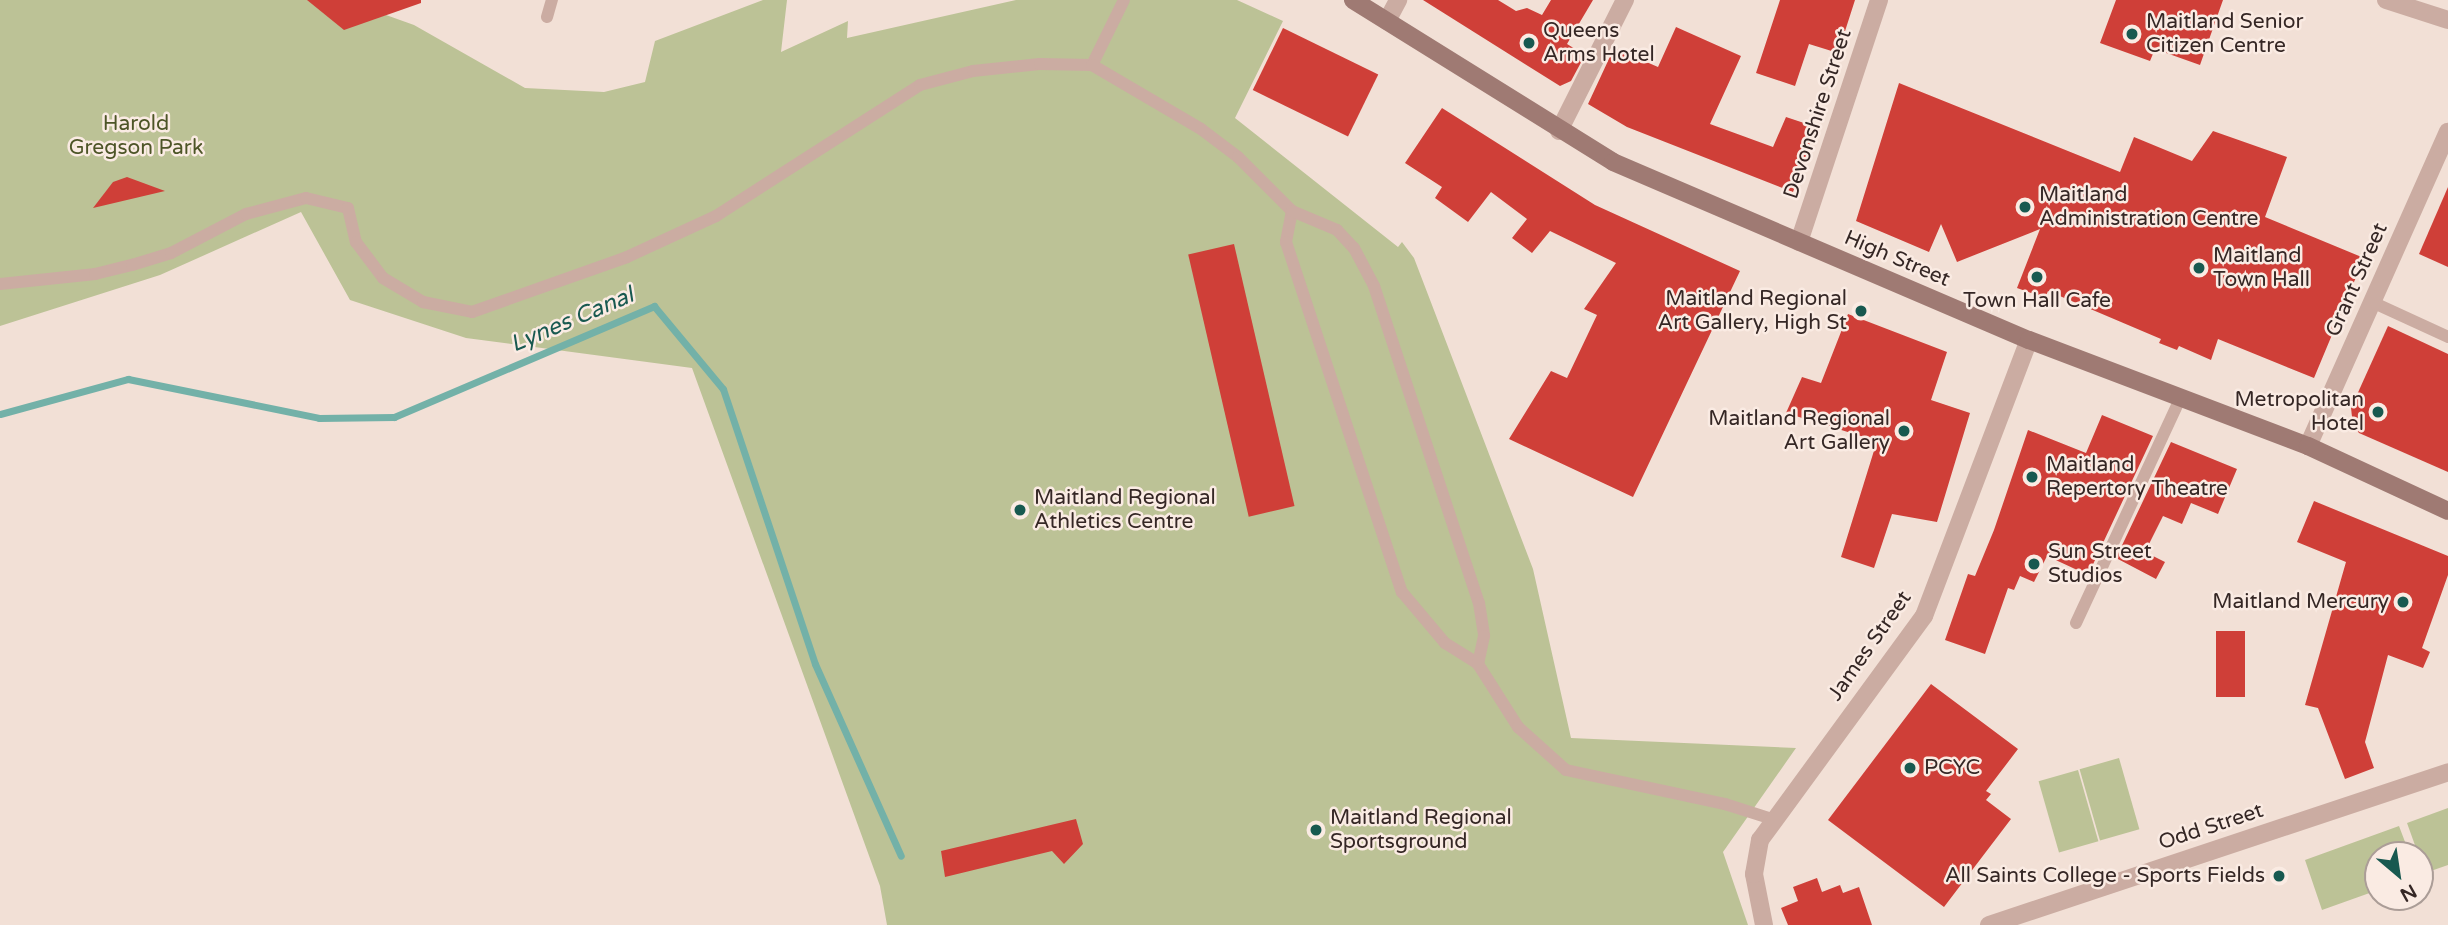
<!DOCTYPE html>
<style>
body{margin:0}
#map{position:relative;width:2448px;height:925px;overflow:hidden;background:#f2e0d6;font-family:"Varela Round",sans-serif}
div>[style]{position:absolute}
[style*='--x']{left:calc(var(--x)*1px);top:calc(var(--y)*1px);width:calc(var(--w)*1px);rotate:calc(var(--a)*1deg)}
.green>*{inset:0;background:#bcc296;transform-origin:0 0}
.stream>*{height:7px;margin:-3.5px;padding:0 3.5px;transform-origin:3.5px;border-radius:3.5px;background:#73b1a8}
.building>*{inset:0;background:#cf3f38;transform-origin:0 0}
.lane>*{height:12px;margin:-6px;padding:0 6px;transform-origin:6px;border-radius:6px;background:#cbaca2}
.street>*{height:18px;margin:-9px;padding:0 9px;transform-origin:9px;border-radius:9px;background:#cbaca2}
.secondary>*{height:18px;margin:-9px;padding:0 9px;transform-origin:9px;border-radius:9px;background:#9f7a73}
.dots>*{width:19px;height:19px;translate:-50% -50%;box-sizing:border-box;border:4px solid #faebe3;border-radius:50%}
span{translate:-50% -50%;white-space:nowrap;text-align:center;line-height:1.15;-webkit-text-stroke:5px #faebe3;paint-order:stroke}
.poi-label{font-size:21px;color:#352725}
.left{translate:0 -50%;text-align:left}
.right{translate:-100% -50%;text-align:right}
.street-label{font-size:21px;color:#352725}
.park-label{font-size:21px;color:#4d5527}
.water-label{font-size:23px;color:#185950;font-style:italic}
.north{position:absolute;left:2364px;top:841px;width:70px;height:70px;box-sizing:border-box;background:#faebe3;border:2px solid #ab9d97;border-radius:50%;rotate:151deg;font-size:19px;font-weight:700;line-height:28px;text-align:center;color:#352725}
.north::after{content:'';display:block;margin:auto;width:24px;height:32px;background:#185950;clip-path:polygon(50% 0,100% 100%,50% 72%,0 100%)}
</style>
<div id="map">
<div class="green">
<div style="clip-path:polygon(0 0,311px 0,345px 26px,386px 15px,414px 25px,525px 88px,604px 92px,645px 82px,655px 41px,763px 0,787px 0,781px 52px,848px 21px,847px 38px,1016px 0,1237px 0,1283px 21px,1235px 118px,1398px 247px,1402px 242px,1414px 258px,1533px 569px,1571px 738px,1796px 748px,1723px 852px,1748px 925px,887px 925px,880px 886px,692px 368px,466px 338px,350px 300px,301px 212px,160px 275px,0 326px)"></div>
<div style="left:2119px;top:758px;width:74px;height:41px;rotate:74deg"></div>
<div style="left:2078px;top:770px;width:74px;height:41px;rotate:74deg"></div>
<div style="clip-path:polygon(2448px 808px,2448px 865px,2425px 873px,2407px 823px)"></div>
<div style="clip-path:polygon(2399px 826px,2410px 855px,2378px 855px,2378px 890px,2322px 910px,2305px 860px)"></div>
</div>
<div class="stream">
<div style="--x:0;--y:414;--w:133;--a:-15.3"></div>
<div style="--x:128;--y:379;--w:195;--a:11.5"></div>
<div style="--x:319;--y:418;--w:75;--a:-0.8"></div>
<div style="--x:394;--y:417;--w:283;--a:-23.1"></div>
<div style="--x:654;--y:306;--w:108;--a:50.3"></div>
<div style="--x:723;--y:389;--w:290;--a:71.5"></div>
<div style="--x:815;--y:664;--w:210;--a:65.9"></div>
</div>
<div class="building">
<div style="clip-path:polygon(307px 0,421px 0,421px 3px,344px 30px)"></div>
<div style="clip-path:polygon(1423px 0,1498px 0,1516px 11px,1527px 8px,1542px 15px,1551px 0,1593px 0,1567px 44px,1585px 55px,1571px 81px,1560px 86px)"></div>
<div style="clip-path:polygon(1780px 0,1855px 0,1838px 53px,1809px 44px,1795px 86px,1756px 73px)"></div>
<div style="clip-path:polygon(2116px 0,2223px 0,2200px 65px,2155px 49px,2150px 61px,2100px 43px)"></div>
<div style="clip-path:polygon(1676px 27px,1741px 56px,1710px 124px,1773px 147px,1786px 117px,1816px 127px,1793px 192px,1627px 127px,1588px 104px,1614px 48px,1658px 67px)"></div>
<div style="left:1283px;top:28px;width:106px;height:69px;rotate:26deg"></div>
<div style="clip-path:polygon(1899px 83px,2120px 172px,2134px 137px,2192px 161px,2213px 131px,2287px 157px,2265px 217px,2364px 258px,2314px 378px,2218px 339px,2211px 360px,2179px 346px,2177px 350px,2159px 343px,2161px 339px,2048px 291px,2045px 298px,2017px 288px,2040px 229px,1957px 262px,1941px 224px,1929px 252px,1856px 221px)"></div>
<div style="clip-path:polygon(1442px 108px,1595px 205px,1740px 271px,1633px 497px,1509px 439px,1551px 371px,1567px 378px,1597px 315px,1584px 309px,1616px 263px,1550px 231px,1532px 253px,1512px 238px,1527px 219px,1491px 192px,1468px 222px,1435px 198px,1442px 187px,1405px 163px)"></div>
<div style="clip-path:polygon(127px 177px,165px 191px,93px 208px,113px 182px)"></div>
<div style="clip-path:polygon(2448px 187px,2448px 267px,2419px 254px)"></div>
<div style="left:1234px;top:244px;width:269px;height:47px;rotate:77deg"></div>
<div style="clip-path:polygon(1848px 314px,1947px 352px,1931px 400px,1970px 413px,1937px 522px,1892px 514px,1874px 568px,1841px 557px,1877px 441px,1786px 413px,1802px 377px,1821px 383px)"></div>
<div style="clip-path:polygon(2388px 326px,2448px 354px,2448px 472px,2359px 433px,2353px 425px,2351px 408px)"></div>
<div style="clip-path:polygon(2102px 415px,2153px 436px,2088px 575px,2047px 556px,2034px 582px,2020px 576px,2014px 590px,2008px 588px,1985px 654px,1945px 640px,1968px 574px,1975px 576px,1994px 530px,2028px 430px,2086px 453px)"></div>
<div style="clip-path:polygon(2171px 442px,2237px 469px,2218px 514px,2191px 503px,2182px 524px,2163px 516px,2145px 552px,2165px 562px,2156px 579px,2116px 558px)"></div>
<div style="clip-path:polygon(2314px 501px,2448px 556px,2448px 575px,2422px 648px,2430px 652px,2423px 668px,2388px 655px,2365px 742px,2374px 768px,2345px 779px,2318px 708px,2305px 705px,2346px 562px,2297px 542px)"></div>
<div style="left:2216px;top:631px;width:29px;height:66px"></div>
<div style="clip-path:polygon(1931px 684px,2018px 749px,1986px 791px,1991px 794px,1986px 800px,2011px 819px,1944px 907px,1828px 820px)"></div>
<div style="clip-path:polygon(1076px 819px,1083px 844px,1064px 864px,1052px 851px,945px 877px,941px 851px)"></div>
<div style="clip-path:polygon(1817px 878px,1822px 892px,1840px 885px,1843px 893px,1859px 887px,1872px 925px,1788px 925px,1781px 908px,1798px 901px,1793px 887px)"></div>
</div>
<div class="lane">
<div style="--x:547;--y:17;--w:18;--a:-74"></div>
<div style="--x:1092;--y:65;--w:72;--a:-63.8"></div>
<div style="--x:1292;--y:211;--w:32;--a:101"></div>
<div style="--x:1286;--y:242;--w:369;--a:71.7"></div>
<div style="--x:1402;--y:592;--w:67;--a:49.9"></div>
<div style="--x:1445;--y:643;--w:39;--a:32"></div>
<div style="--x:1478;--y:664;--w:75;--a:57.6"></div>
<div style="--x:1518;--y:727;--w:64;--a:41.9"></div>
<div style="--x:1566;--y:770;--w:163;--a:12.1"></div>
<div style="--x:1725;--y:804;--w:49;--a:17.7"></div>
<div style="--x:0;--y:284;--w:96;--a:-6"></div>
<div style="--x:95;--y:274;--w:38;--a:-14"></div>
<div style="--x:132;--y:265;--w:41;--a:-17.1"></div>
<div style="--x:171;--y:253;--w:85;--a:-27.5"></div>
<div style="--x:246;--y:214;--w:62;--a:-14.9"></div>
<div style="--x:306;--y:198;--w:43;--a:13.4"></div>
<div style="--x:348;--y:208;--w:35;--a:77"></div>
<div style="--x:356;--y:242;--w:45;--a:53.1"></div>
<div style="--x:383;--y:278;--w:47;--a:31"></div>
<div style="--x:423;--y:302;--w:50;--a:11.5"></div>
<div style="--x:472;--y:312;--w:164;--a:-19.5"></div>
<div style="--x:627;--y:257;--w:98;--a:-24.7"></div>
<div style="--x:716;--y:216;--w:242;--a:-32.7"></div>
<div style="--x:920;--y:85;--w:55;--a:-14.8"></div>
<div style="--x:973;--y:71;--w:67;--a:-6"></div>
<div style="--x:1040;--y:64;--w:52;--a:1.1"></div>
<div style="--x:1092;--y:65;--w:126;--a:30.4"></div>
<div style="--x:1201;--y:129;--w:46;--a:37.1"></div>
<div style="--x:1238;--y:157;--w:76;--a:45"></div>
<div style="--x:1292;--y:211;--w:49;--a:22.9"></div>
<div style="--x:1337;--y:230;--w:25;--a:47"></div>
<div style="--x:1354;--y:248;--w:43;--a:62.2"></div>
<div style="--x:1374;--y:286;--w:334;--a:71.7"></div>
<div style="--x:1479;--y:603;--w:33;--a:81"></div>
<div style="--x:1484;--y:636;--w:29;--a:102"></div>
<div style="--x:2372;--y:302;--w:84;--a:24.7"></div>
<div style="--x:2076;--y:623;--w:247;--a:-65.1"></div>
</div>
<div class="street">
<div style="--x:2386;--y:0;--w:65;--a:17.9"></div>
<div style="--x:1387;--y:21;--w:24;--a:-62"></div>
<div style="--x:1559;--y:131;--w:147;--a:-63.3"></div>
<div style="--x:1799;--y:242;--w:255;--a:-71.7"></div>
<div style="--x:2308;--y:446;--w:344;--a:-66"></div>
<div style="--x:1764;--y:925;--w:52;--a:-101.1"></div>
<div style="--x:1754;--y:874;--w:35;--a:-80"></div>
<div style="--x:1760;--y:840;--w:278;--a:-53.8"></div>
<div style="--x:1924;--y:616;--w:295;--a:-69.2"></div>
<div style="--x:1989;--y:925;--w:484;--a:-18.4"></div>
</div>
<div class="secondary">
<div style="--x:1353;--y:0;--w:306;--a:31.9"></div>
<div style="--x:1613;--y:162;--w:452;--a:23.2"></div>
<div style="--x:2029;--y:340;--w:298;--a:20.8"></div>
<div style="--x:2308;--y:446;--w:154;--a:24.9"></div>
</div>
<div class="dots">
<div style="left:2132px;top:34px;background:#185950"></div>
<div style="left:1529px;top:43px;background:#185950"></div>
<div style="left:2025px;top:207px;background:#185950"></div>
<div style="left:2199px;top:268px;background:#185950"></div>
<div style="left:2037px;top:277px;background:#185950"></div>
<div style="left:1861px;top:311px;background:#185950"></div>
<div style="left:2378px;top:412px;background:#185950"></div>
<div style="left:1904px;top:431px;background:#185950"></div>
<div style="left:2032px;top:477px;background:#185950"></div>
<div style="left:1020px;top:510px;background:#185950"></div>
<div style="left:2034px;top:564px;background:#185950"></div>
<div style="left:2403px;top:602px;background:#185950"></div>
<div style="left:1910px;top:768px;background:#185950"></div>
<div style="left:1316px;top:830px;background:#185950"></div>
<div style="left:2279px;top:876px;background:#185950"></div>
</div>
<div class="poi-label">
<span class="left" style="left:2146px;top:34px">Maitland Senior<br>Citizen Centre</span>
<span class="left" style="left:1543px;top:43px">Queens<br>Arms Hotel</span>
<span class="left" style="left:2039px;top:207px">Maitland<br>Administration Centre</span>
<span class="left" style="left:2213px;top:268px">Maitland<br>Town Hall</span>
<span class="right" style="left:1847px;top:311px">Maitland Regional<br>Art Gallery, High St</span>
<span style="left:2037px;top:301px">Town Hall Cafe</span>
<span class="right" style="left:2364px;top:412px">Metropolitan<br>Hotel</span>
<span class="right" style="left:1890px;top:431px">Maitland Regional<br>Art Gallery</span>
<span class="left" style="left:2046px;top:477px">Maitland<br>Repertory Theatre</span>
<span class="left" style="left:1034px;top:510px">Maitland Regional<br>Athletics Centre</span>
<span class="left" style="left:2048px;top:564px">Sun Street<br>Studios</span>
<span class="right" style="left:2389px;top:602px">Maitland Mercury</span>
<span class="left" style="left:1924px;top:768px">PCYC</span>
<span class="left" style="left:1330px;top:830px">Maitland Regional<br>Sportsground</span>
<span class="right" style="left:2265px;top:876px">All Saints College - Sports Fields</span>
</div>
<div class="street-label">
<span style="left:1818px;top:114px;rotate:-72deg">Devonshire Street</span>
<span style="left:1897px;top:259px;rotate:23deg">High Street</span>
<span style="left:2357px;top:280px;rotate:-66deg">Grant Street</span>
<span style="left:1870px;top:646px;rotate:-55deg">James Street</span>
<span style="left:2211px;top:827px;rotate:-18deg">Odd Street</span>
</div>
<div class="park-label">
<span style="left:136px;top:136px">Harold<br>Gregson Park</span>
</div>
<div class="water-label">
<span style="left:572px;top:320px;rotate:-23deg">Lynes Canal</span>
</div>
<div class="north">N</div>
</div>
